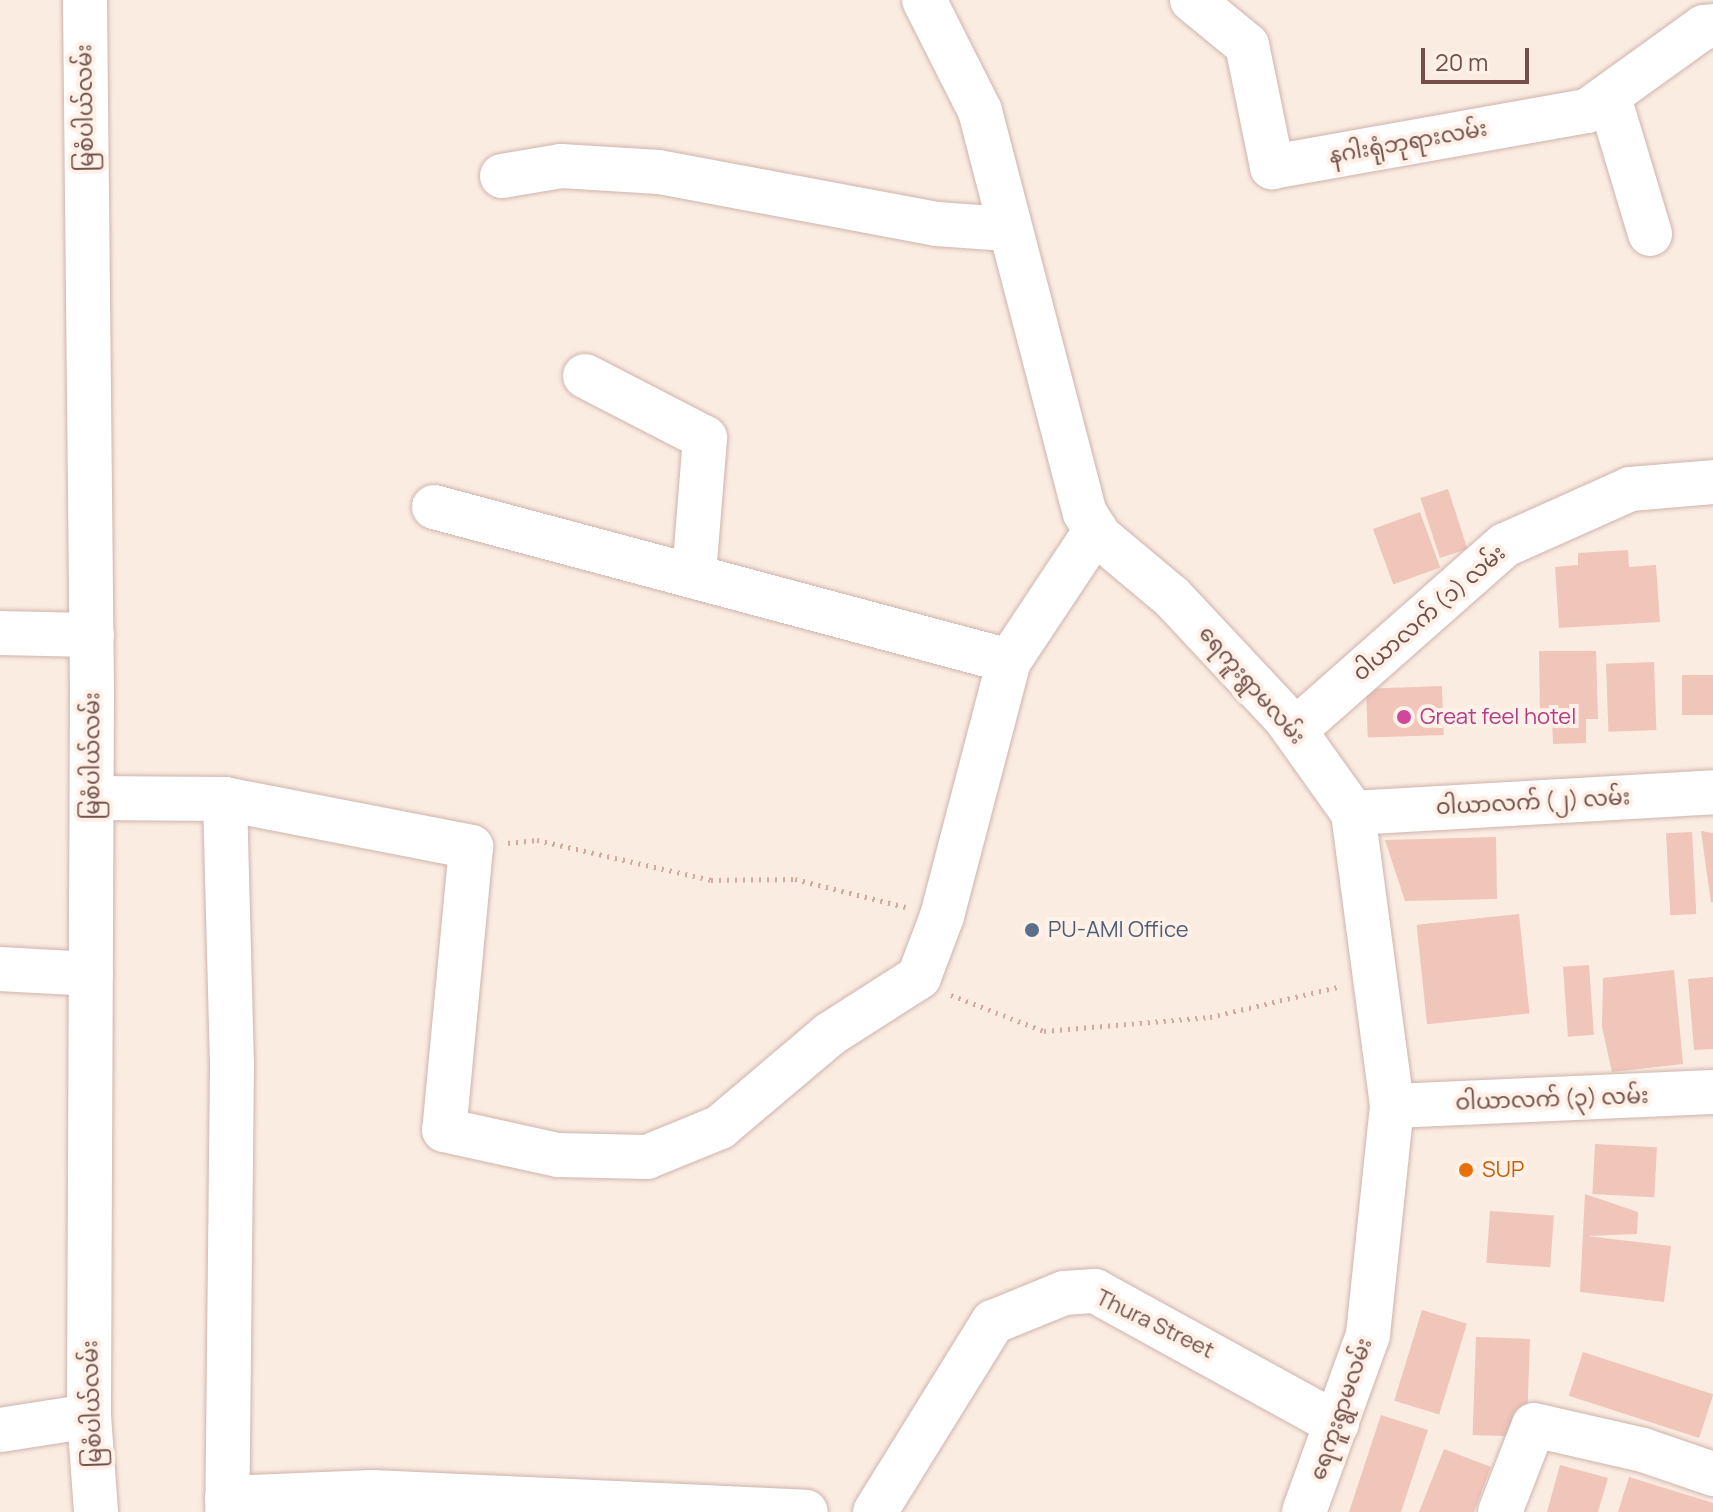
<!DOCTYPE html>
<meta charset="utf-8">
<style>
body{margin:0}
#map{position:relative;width:1713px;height:1512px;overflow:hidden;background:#fbece2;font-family:Manrope,"Noto Sans Myanmar",sans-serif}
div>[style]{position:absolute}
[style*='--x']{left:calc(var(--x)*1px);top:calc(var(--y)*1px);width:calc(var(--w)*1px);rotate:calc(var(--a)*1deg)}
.building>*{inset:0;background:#f0c5ba;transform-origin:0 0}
.path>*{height:5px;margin-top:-2.5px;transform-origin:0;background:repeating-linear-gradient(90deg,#d4a89e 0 2px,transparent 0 8px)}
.roads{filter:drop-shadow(0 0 2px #ceb4ac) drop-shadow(0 0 2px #ceb4ac)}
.minor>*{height:44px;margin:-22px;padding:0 22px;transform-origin:22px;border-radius:22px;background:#fff}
.dots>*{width:22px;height:22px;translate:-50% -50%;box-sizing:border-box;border:4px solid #fff1e8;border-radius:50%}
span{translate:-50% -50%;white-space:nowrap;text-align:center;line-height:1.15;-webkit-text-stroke:8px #fff1e8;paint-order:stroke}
.street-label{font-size:22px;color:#724f49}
.hotel-label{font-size:22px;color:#b23c85}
.left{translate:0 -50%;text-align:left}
.service-label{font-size:22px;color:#4e5e75}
.food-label{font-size:22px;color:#c56008}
.scale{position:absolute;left:1421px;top:48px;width:108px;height:36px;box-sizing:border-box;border:4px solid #724f49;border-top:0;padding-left:10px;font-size:24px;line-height:28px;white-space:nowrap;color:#724f49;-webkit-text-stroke:6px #fff1e8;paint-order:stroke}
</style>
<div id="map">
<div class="building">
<div style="left:1448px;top:489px;width:63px;height:29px;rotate:72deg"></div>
<div style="left:1420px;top:512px;width:59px;height:50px;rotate:70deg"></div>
<div style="clip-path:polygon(1628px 550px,1629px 567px,1656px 565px,1660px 622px,1559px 628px,1555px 567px,1578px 565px,1578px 553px)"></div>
<div style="clip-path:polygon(1539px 651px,1596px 651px,1598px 719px,1586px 719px,1586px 743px,1553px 744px,1552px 719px,1540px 719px)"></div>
<div style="left:1654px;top:662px;width:68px;height:48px;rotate:88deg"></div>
<div style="left:1713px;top:675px;width:40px;height:31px;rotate:90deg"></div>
<div style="left:1442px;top:686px;width:49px;height:76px;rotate:88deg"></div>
<div style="clip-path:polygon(1701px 831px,1713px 833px,1713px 902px,1711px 903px)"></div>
<div style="left:1692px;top:832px;width:82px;height:26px;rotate:87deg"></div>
<div style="clip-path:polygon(1496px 837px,1497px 899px,1405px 901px,1385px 840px)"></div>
<div style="left:1519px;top:914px;width:100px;height:103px;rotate:84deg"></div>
<div style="left:1589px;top:965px;width:70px;height:26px;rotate:86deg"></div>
<div style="clip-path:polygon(1674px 970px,1683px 1064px,1612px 1072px,1602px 1027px,1603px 978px)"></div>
<div style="clip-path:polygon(1713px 977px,1713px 1049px,1694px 1050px,1688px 979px)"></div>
<div style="left:1595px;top:1144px;width:62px;height:50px;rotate:3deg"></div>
<div style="clip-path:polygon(1585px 1194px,1638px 1212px,1637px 1234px,1587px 1236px,1671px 1246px,1664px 1302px,1580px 1292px)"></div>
<div style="left:1490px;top:1211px;width:64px;height:52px;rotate:4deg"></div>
<div style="left:1422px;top:1310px;width:47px;height:95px;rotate:17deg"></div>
<div style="left:1476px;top:1337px;width:54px;height:98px;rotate:2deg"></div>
<div style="left:1583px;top:1352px;width:137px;height:46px;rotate:18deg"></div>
<div style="clip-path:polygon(1381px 1415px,1428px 1430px,1401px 1512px,1349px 1512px)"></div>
<div style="clip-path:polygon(1444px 1449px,1491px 1467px,1474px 1512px,1419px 1512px)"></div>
<div style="clip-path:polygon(1560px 1465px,1608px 1478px,1598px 1512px,1547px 1512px)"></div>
<div style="clip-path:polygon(1629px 1477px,1713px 1503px,1713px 1512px,1618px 1512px)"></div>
</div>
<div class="path">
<div style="--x:508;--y:843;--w:29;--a:-6"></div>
<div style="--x:537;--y:840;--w:179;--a:12.9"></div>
<div style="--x:711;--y:880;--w:84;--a:-0.7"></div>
<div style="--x:795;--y:879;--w:114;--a:14.2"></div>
<div style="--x:951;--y:995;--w:100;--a:21.2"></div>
<div style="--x:1044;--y:1031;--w:167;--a:-4.8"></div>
<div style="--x:1210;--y:1017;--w:131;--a:-13.2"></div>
</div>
<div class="roads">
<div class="minor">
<div style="--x:85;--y:0;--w:690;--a:89.42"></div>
<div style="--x:92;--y:690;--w:726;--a:90.24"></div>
<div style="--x:89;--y:1416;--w:96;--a:85.8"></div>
<div style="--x:924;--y:0;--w:124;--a:63.2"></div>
<div style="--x:980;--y:111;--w:415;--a:75.4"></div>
<div style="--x:1085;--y:513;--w:27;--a:59"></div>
<div style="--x:1099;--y:536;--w:95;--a:39.9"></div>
<div style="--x:1172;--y:597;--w:167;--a:46.9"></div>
<div style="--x:1286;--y:719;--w:115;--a:54.5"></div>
<div style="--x:1353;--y:813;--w:296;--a:82.4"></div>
<div style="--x:1392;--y:1106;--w:230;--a:96"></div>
<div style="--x:1368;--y:1335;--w:188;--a:109.9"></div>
<div style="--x:1192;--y:0;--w:71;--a:39.3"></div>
<div style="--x:1247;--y:45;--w:125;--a:78.4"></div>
<div style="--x:1272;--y:167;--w:320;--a:-10.1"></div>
<div style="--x:1587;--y:111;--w:144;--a:-35.7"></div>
<div style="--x:1704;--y:27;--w:9;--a:-6"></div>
<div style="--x:1609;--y:97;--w:143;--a:73.3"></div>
<div style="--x:502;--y:176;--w:60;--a:-9.6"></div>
<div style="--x:561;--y:166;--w:98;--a:3.5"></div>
<div style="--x:659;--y:172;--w:282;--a:10.6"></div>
<div style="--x:936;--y:224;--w:71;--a:4"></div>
<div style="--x:585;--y:376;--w:135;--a:27.3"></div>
<div style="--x:705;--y:438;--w:138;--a:94.6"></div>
<div style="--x:434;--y:507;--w:595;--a:14.99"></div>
<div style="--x:0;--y:633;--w:92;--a:1.2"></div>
<div style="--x:1295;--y:730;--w:280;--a:-41.4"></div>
<div style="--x:1505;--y:545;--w:137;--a:-24.1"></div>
<div style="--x:1630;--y:489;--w:83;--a:-4.8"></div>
<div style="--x:92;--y:798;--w:133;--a:0.4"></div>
<div style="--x:225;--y:799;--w:251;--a:11"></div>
<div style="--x:471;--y:847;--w:284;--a:95.4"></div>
<div style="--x:444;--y:1130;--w:117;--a:12.4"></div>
<div style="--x:558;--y:1155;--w:89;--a:1.3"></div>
<div style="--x:647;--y:1157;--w:79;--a:-22.3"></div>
<div style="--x:720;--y:1127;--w:144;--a:-40.2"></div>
<div style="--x:830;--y:1034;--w:106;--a:-32.6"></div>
<div style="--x:919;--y:977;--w:65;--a:-69.3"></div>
<div style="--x:942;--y:916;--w:264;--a:-75.3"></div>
<div style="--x:1009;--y:661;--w:157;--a:-56.4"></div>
<div style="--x:225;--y:799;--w:264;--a:88.5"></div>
<div style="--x:232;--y:1063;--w:449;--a:90.6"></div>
<div style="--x:1353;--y:813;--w:361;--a:-3.3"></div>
<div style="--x:0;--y:969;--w:91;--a:3.1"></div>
<div style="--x:1392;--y:1106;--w:321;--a:-2.5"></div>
<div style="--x:0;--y:1430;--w:90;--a:-8.9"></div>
<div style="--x:227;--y:1498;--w:145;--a:-2.4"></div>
<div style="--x:372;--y:1492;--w:434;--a:2.6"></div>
<div style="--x:875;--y:1512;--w:224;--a:-58.2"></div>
<div style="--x:993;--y:1322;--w:77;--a:-22.2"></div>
<div style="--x:1064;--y:1293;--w:31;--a:-4"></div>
<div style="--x:1095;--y:1291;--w:276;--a:28.8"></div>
<div style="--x:1500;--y:1512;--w:93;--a:-68.7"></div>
<div style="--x:1534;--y:1425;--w:112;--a:12.9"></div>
<div style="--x:1643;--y:1450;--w:74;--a:18.9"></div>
</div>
</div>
<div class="dots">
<div style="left:1404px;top:717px;background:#d1479c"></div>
<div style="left:1032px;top:930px;background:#5c6f8a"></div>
<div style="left:1466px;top:1170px;background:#e8710a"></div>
</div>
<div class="street-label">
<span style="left:85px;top:108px;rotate:-91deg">မြစံပါယ်လမ်း</span>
<span style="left:1408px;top:142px;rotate:-10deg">နဂါးရုံဘုရားလမ်း</span>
<span style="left:1429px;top:613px;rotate:-41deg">ဝါယာလက် (၁) လမ်း</span>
<span style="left:1252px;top:685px;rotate:49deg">ရေကူးရွာမလမ်း</span>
<span style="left:92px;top:756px;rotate:-90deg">မြစံပါယ်လမ်း</span>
<span style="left:1533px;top:802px;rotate:-3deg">ဝါယာလက် (၂) လမ်း</span>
<span style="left:1552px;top:1099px;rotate:-2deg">ဝါယာလက် (၃) လမ်း</span>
<span style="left:1155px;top:1324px;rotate:26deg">Thura Street</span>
<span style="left:92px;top:1404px;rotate:-92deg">မြစံပါယ်လမ်း</span>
<span style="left:1341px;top:1409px;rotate:-71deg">ရေကူးရွာမလမ်း</span>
</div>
<div class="hotel-label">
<span class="left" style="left:1420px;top:717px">Great feel hotel</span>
</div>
<div class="service-label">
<span class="left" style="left:1048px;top:930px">PU-AMI Office</span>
</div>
<div class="food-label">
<span class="left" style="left:1482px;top:1170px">SUP</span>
</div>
<div class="scale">20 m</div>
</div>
